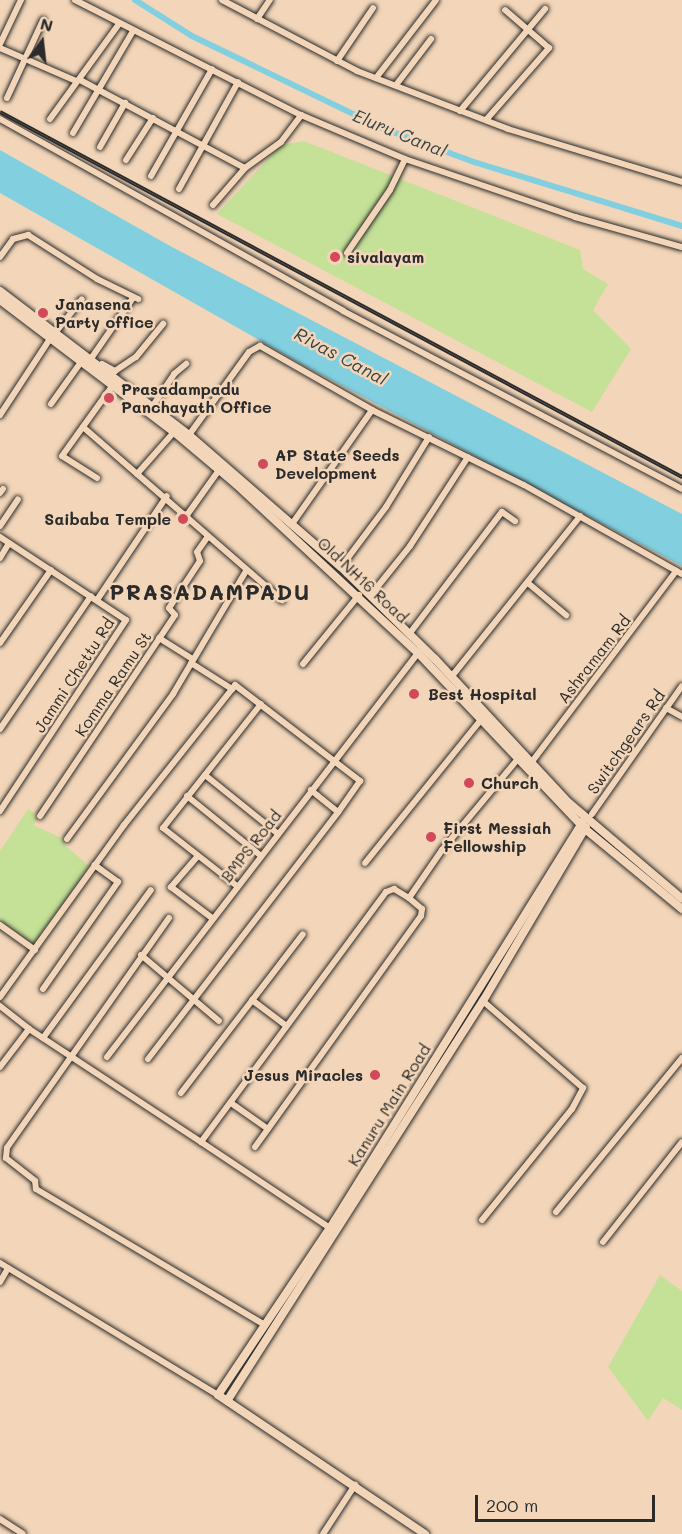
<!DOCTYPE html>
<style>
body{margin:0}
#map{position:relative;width:682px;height:1534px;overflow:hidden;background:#f3d6b9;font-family:Mali,sans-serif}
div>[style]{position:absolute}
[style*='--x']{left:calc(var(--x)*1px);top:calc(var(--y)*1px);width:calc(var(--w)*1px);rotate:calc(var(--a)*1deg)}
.green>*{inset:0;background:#c5e097}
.water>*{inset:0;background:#82d0df}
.canal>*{height:6px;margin:-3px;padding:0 3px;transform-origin:3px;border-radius:3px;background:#82d0df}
.roads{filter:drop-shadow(0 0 2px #2b2b2b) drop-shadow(0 0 2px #2b2b2b)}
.minor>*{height:6px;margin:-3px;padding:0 3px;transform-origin:3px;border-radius:3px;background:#f3d6b9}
.major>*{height:8px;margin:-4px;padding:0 4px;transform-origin:4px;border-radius:4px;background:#f3d6b9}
.rail>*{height:4px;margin-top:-2px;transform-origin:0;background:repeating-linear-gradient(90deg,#f3d6b9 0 4.5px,#2b2b2b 0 9px);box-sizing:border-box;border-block:2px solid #2b2b2b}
.dots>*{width:16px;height:16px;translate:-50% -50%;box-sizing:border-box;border:3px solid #f3d6b9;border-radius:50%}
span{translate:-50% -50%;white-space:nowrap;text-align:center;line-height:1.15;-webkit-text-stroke:5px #f3d6b9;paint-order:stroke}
.poi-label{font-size:16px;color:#2b2b2b;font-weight:700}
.left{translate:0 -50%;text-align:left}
.right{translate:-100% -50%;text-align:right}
.street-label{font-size:16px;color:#2b2b2b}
.water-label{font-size:18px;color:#384446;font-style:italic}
.district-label{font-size:22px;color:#2b2b2b;font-weight:700;letter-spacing:1.5px}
.north{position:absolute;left:12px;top:12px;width:60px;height:60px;-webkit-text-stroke:4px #f3d6b9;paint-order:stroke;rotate:15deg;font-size:16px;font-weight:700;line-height:24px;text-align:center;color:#2b2b2b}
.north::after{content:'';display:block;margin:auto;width:21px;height:27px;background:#2b2b2b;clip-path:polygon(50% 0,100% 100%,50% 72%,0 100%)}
.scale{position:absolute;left:475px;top:1495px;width:180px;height:27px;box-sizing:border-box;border:3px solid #2b2b2b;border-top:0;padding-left:8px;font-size:18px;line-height:21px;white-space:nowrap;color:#2b2b2b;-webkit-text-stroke:4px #f3d6b9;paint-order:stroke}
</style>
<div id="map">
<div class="green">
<div style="clip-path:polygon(304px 141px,580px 250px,583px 269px,608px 284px,593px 310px,631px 349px,592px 412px,217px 214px,281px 145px)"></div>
<div style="clip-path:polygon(28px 809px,35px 814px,33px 817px,39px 816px,33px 825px,66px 840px,64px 844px,89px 866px,35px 945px,0 922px,0 851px)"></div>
<div style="clip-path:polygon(660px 1275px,682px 1291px,682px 1410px,663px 1398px,648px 1421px,608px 1367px)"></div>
</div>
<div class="water">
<div style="clip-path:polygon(0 150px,172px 247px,682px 514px,682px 566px,303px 365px,0 193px)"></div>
</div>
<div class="canal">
<div style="--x:135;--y:0;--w:67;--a:32.3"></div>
<div style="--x:192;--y:36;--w:211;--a:25.8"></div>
<div style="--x:382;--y:128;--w:98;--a:20.3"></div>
<div style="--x:474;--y:162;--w:218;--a:17.1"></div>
</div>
<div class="roads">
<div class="minor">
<div style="--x:75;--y:0;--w:254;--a:27"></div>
<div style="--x:301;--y:115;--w:113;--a:22.9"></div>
<div style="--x:405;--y:159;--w:180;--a:18.8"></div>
<div style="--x:575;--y:217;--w:111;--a:15.7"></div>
<div style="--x:222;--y:0;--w:153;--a:27.7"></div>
<div style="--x:357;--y:71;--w:162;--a:21"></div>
<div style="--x:508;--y:129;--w:182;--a:16.9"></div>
<div style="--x:257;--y:19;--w:23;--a:-56"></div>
<div style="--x:0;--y:44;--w:49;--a:-64.5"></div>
<div style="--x:0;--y:48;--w:83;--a:23.5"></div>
<div style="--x:337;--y:61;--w:64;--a:-55.8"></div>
<div style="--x:376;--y:78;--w:98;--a:-52.4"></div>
<div style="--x:80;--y:80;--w:187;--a:28.1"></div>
<div style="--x:396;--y:85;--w:58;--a:-52.7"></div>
<div style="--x:7;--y:98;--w:86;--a:-65.2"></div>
<div style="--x:460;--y:111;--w:133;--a:-50.2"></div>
<div style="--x:0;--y:119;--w:393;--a:29.2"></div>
<div style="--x:343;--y:311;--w:383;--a:27.7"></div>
<div style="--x:50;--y:119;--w:117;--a:-54"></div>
<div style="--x:486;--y:120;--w:96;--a:-48.8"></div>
<div style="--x:549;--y:48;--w:58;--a:-139.2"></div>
<div style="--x:73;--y:133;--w:118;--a:-59.5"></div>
<div style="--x:100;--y:147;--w:51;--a:-60.4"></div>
<div style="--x:126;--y:160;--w:50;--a:-57.3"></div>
<div style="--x:151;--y:176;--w:123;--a:-60.3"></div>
<div style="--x:179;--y:189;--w:122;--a:-61.1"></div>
<div style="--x:213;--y:205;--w:49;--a:-49.1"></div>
<div style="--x:245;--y:168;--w:44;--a:-35.8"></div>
<div style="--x:281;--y:142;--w:34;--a:-53"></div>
<div style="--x:347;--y:253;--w:76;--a:-55.7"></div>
<div style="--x:390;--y:190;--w:34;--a:-64"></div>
<div style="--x:0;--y:257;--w:22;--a:-54"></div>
<div style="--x:13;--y:239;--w:16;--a:-15"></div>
<div style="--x:28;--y:235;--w:82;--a:32.5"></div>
<div style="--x:97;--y:279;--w:46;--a:26"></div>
<div style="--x:55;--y:333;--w:43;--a:-51.5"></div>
<div style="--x:90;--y:360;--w:75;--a:-55.3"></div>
<div style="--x:99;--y:367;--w:4;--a:-45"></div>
<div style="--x:102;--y:364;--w:15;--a:28"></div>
<div style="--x:115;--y:371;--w:25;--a:-34"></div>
<div style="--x:136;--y:357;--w:43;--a:-50.7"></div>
<div style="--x:51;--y:404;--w:52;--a:-54.5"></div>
<div style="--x:152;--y:407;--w:40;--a:-56"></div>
<div style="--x:174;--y:374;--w:16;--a:-40"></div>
<div style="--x:0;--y:415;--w:91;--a:-56.7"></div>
<div style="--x:83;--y:427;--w:264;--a:41"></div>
<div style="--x:189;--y:435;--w:102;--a:-54.1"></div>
<div style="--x:249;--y:352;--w:13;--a:-29"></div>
<div style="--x:260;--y:346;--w:129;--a:29.7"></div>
<div style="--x:372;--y:410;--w:169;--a:26.3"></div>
<div style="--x:524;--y:485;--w:181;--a:29.4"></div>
<div style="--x:137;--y:474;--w:56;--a:-48.6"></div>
<div style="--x:97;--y:478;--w:41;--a:-147.8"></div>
<div style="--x:62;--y:456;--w:87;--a:-54.3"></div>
<div style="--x:0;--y:493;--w:5;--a:-53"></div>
<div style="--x:187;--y:515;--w:55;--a:-54.6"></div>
<div style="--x:292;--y:524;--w:139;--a:-54.9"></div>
<div style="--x:0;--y:526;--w:32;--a:-56"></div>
<div style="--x:0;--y:537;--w:151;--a:33.4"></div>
<div style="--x:126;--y:620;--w:229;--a:123.4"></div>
<div style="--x:0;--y:558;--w:17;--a:-59"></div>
<div style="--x:341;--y:567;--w:75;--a:-53.1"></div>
<div style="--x:386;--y:507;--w:82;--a:-58.4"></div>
<div style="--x:528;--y:583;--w:50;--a:40.1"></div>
<div style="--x:370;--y:596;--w:64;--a:-51.3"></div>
<div style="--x:410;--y:546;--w:106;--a:-56.9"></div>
<div style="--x:97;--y:600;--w:125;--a:-56.1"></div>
<div style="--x:410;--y:633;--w:152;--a:-52.8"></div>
<div style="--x:502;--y:512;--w:16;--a:35"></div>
<div style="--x:159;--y:638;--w:40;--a:32"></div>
<div style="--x:0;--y:643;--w:89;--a:-55.1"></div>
<div style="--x:191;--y:663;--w:49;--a:32.4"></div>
<div style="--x:232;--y:689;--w:5;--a:-53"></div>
<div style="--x:235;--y:685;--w:158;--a:37.5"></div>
<div style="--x:360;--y:781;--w:38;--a:125"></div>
<div style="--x:303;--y:664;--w:89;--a:-50.9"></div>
<div style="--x:452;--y:676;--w:205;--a:-51.3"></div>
<div style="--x:666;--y:708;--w:18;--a:29"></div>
<div style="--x:0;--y:729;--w:161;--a:-55.6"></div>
<div style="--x:531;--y:763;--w:241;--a:-52.9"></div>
<div style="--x:205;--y:775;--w:92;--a:38.9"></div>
<div style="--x:187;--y:796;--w:95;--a:39"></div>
<div style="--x:592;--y:814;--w:156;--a:-54.9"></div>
<div style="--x:40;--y:816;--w:242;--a:-56.1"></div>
<div style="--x:175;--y:615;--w:9;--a:-131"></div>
<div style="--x:169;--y:608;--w:56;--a:-56.6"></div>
<div style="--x:200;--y:561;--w:9;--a:-108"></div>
<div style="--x:197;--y:552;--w:19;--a:-55"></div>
<div style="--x:67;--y:839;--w:180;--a:-53.8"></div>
<div style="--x:173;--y:694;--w:143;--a:-59.3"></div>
<div style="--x:197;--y:857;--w:40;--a:131"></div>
<div style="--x:171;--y:887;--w:51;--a:37.1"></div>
<div style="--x:365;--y:863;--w:184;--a:-51"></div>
<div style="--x:237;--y:886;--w:94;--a:-141.9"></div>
<div style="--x:163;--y:828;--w:158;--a:-51.7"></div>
<div style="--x:169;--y:918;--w:281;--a:125.2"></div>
<div style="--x:7;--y:1148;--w:10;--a:96"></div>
<div style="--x:6;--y:1158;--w:37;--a:38"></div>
<div style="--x:35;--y:1181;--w:8;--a:83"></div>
<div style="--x:36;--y:1189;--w:266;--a:30.7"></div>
<div style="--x:0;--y:925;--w:43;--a:35.5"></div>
<div style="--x:141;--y:955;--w:102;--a:40.2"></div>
<div style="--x:43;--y:989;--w:131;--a:-55"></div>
<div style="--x:118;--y:882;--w:29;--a:-144"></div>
<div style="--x:0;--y:997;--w:212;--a:-54.2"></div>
<div style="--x:124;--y:825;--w:174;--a:-51.5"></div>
<div style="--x:252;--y:1000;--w:41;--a:37.1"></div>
<div style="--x:0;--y:1006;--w:37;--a:38"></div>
<div style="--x:43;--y:1038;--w:183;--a:-53.9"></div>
<div style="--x:107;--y:1057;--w:510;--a:-52.41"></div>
<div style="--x:148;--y:1059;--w:312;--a:-52.4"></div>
<div style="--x:338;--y:812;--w:35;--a:-141"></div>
<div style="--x:0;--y:1067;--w:48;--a:-52.7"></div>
<div style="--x:29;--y:1029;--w:206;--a:33.3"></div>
<div style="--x:181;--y:1093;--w:200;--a:-52.5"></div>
<div style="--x:231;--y:1103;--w:45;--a:35.1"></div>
<div style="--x:255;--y:1147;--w:284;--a:-54.3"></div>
<div style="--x:421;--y:916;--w:7;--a:-82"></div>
<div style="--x:422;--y:909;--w:17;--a:-140"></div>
<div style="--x:556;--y:1212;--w:199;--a:-50.7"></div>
<div style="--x:482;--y:1220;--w:143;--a:-51"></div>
<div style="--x:572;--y:1109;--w:24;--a:-62"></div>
<div style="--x:583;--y:1088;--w:133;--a:-139"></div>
<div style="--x:330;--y:1228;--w:155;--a:-146.3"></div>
<div style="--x:201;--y:1142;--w:311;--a:-53.5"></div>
<div style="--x:386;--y:892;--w:9;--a:-21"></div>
<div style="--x:394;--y:889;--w:17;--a:31"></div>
<div style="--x:409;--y:898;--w:58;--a:-55.5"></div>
<div style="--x:442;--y:850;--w:117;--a:-50.2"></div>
<div style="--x:603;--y:1242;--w:127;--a:-51.7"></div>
<div style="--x:0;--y:1263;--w:255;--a:31.2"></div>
<div style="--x:0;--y:1282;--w:16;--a:-60"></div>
<div style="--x:0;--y:1519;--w:27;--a:33"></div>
<div style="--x:323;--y:1534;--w:59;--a:-56.9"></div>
</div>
<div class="major">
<div style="--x:0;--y:291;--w:238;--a:37.3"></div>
<div style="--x:189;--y:435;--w:201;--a:41"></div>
<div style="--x:341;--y:567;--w:132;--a:44.4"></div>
<div style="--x:435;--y:659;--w:197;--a:47.1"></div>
<div style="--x:569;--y:803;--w:148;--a:40.3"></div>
<div style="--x:0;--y:300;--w:218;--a:37.2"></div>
<div style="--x:174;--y:432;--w:81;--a:40"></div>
<div style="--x:236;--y:484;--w:248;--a:42.9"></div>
<div style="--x:418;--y:653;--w:243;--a:46.5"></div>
<div style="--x:585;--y:829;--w:126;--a:39.5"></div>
<div style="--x:227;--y:1401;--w:475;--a:-57.4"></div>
<div style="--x:483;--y:1001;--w:202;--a:-59.4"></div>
<div style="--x:425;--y:1534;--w:249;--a:-146.1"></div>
<div style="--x:218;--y:1395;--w:211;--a:-56.2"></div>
<div style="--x:335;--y:1220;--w:473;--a:-58.1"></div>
</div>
</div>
<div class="rail">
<div style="--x:0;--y:112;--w:774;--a:28.16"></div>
</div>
<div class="dots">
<div style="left:335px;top:257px;background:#d1495b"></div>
<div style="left:43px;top:313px;background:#d1495b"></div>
<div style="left:109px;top:398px;background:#d1495b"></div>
<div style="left:263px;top:464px;background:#d1495b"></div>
<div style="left:183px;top:519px;background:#d1495b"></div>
<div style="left:414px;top:694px;background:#d1495b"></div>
<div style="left:469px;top:783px;background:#d1495b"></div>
<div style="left:431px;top:837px;background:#d1495b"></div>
<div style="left:375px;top:1075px;background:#d1495b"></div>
</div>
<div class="poi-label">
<span class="left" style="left:347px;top:257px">sivalayam</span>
<span class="left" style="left:55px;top:313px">Janasena<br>Party office</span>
<span class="left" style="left:121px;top:398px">Prasadampadu<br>Panchayath Office</span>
<span class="left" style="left:275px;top:464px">AP State Seeds<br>Development</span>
<span class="right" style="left:171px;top:519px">Saibaba Temple</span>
<span class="left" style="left:428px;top:694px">Best Hospital</span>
<span class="left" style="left:481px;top:783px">Church</span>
<span class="left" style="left:443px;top:837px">First Messiah<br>Fellowship</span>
<span class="right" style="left:363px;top:1075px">Jesus Miracles</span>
</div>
<div class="street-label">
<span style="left:363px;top:580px;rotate:43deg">Old NH16 Road</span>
<span style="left:594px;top:659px;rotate:-52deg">Ashramam Rd</span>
<span style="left:74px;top:675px;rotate:-57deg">Jammi Chettu Rd</span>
<span style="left:113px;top:684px;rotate:-56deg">Komma Ramu St</span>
<span style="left:626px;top:742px;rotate:-55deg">Switchgears Rd</span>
<span style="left:251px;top:846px;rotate:-52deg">BMPS Road</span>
<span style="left:389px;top:1105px;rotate:-58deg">Kanuru Main Road</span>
</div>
<div class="water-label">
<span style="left:400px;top:133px;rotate:22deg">Eluru Canal</span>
<span style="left:341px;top:356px;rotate:28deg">Rivas Canal</span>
</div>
<div class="district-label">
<span style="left:210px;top:592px">PRASADAMPADU</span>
</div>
<div class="north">N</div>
<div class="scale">200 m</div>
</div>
